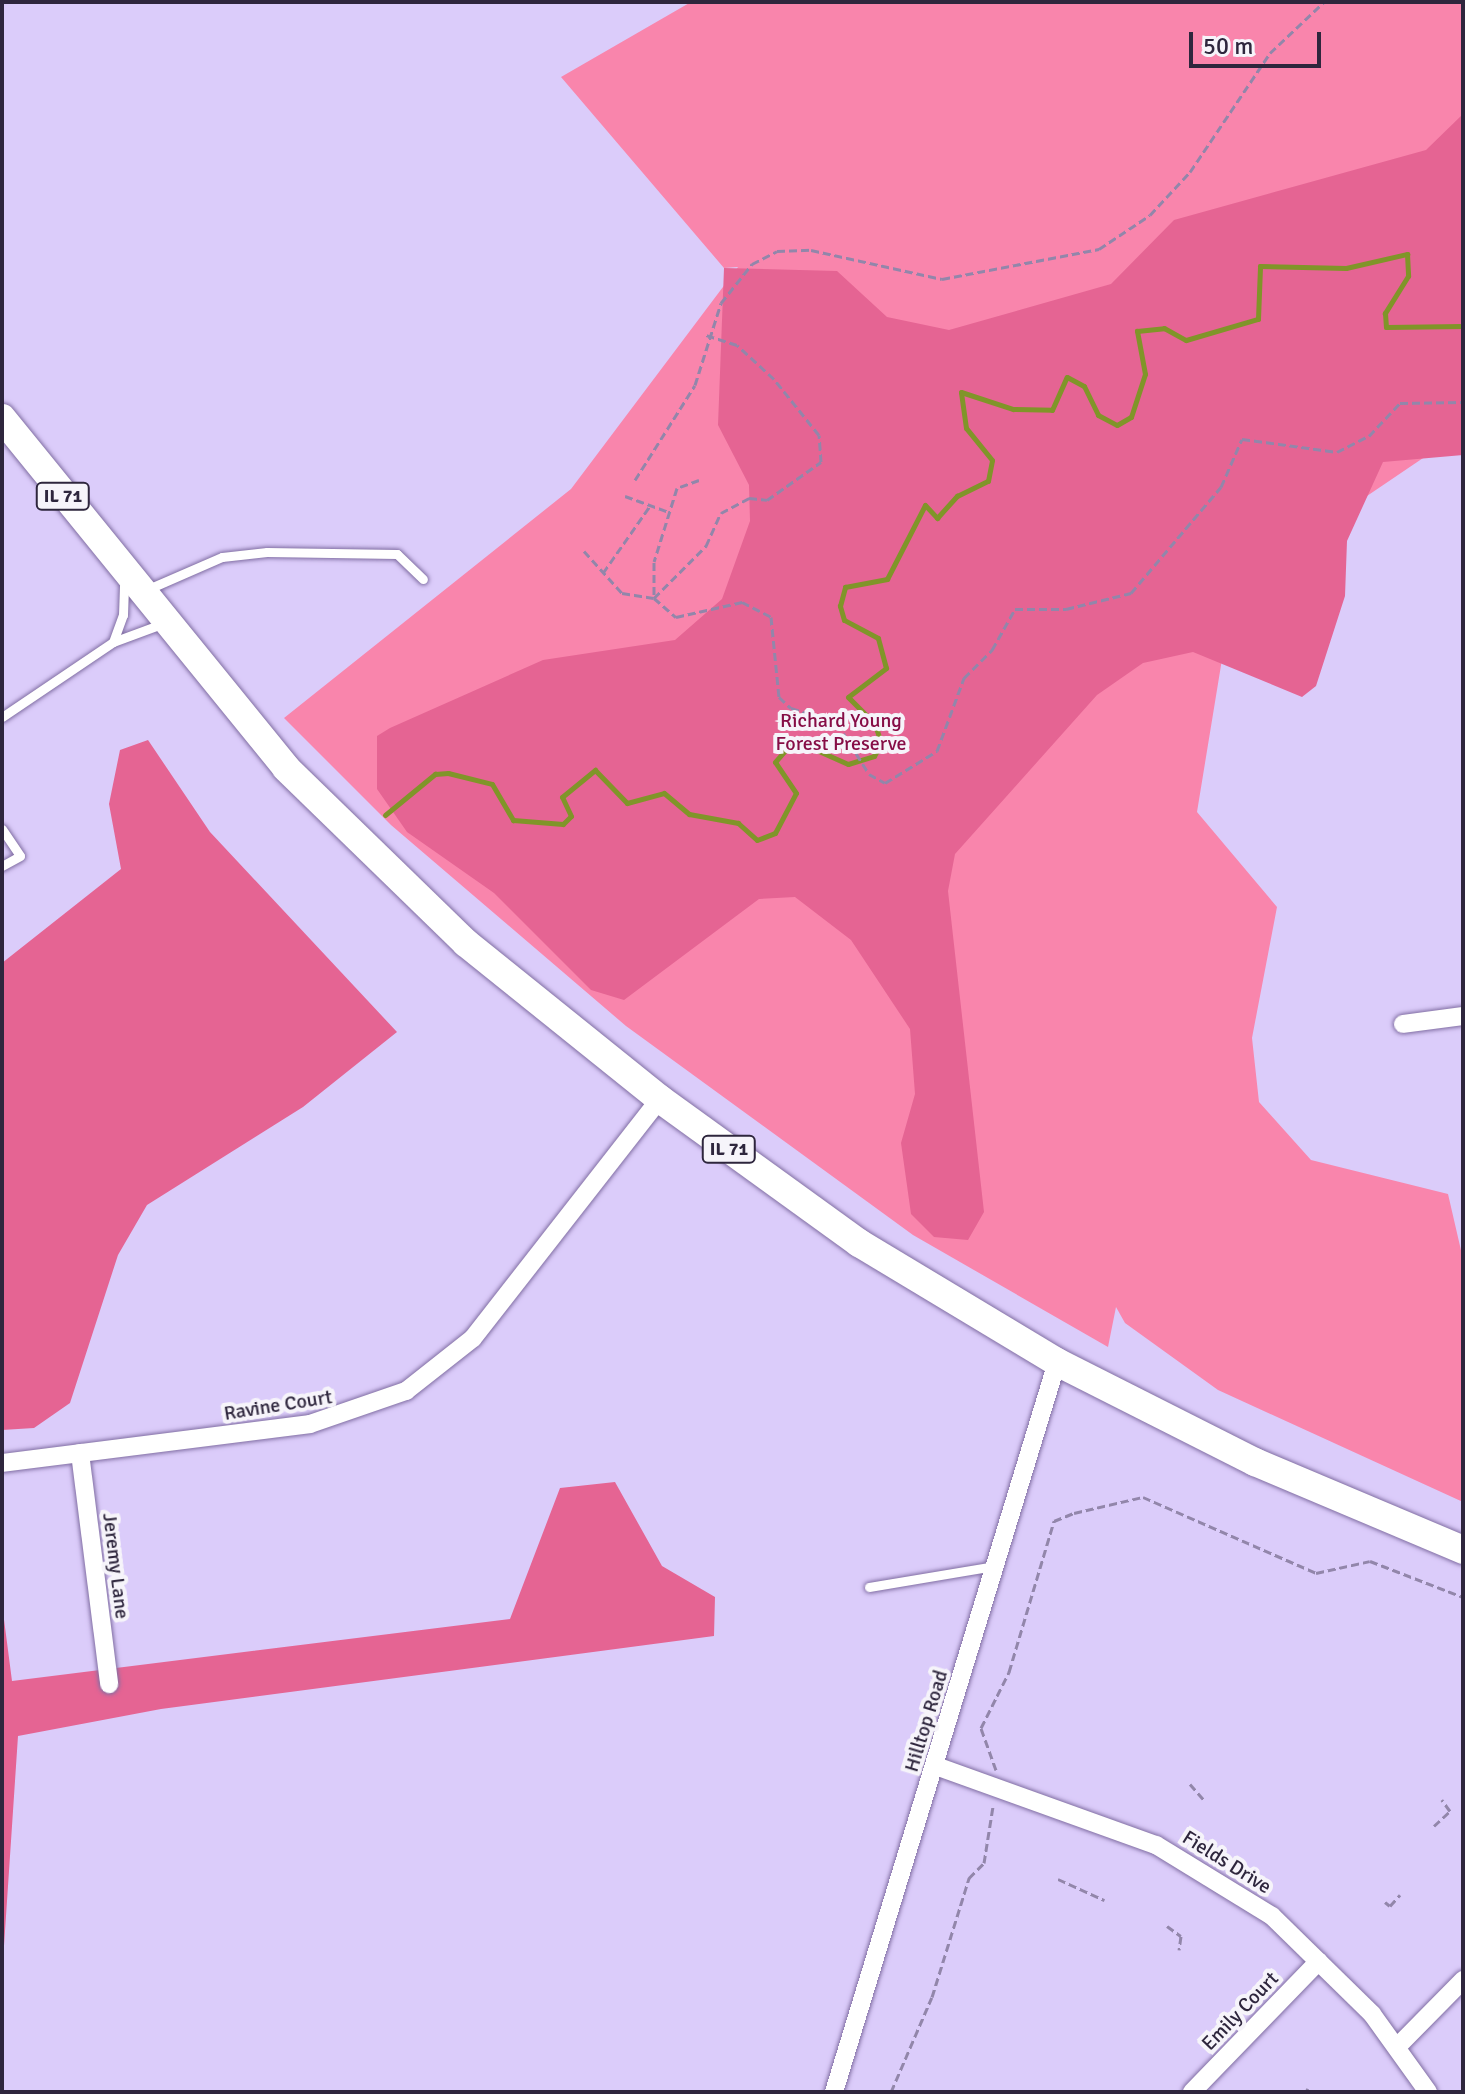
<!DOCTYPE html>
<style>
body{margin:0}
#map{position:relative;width:1465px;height:2094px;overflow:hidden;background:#dbccfa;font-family:Signika,sans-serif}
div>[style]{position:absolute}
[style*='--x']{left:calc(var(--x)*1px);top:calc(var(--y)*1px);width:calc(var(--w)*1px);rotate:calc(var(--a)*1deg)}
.green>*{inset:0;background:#f985ac}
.forest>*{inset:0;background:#e56493}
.stream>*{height:5px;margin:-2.5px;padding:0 2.5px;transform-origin:2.5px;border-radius:2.5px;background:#809529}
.path>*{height:3px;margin-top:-1.5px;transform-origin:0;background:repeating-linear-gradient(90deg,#9286aa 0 8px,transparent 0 12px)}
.roads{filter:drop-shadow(0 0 2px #816ea3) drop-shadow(0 0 2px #816ea3)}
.service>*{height:9px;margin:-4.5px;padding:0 4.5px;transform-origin:4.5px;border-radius:4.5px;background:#fff}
.minor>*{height:18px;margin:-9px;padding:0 9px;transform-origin:9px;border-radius:9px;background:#fff}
.primary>*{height:28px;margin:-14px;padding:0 14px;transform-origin:14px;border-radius:14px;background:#fff}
span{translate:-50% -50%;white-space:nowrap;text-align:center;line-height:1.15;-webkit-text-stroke:8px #f6f4fa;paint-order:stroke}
.shield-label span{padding:2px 6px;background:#f6f4fa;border:2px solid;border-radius:6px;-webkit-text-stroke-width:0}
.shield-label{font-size:18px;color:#2e263d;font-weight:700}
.park-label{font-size:20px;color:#860d46}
.street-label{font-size:20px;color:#2e263d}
.frame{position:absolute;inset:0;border:4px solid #2e263d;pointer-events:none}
.scale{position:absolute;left:1189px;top:32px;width:132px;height:36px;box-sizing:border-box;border:4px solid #2e263d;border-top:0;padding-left:10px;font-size:24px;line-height:28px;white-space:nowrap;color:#2e263d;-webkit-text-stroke:6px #f6f4fa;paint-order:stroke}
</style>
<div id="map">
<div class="green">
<div style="clip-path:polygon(691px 2px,1463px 2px,1463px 431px,1234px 586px,1197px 812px,1277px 907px,1252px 1038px,1259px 1102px,1311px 1160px,1448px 1194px,1463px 1259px,1463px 1502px,1218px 1390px,1125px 1323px,1116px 1307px,1108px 1347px,913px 1235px,626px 1026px,391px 825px,284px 718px,571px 489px,738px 267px,724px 268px,561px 77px)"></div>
</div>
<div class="forest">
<div style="clip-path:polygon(1463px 114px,1463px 455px,1383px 462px,1347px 541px,1345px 596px,1316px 686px,1302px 697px,1193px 652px,1143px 663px,1097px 695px,955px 854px,948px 891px,984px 1212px,968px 1240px,934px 1237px,911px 1214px,901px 1143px,915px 1094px,910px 1029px,851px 940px,795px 897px,759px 899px,624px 1000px,591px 990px,494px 893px,407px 832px,377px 789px,377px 736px,390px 728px,543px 660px,675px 640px,722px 599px,750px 521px,749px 485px,718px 425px,724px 268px,837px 271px,887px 317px,949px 330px,1111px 284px,1174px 220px,1426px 150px)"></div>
<div style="clip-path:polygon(148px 740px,210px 832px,397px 1032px,303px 1107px,147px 1205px,118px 1255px,70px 1403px,34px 1428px,2px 1430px,2px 963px,121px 869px,109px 804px,120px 750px)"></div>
<div style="clip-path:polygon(615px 1482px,662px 1566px,715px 1597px,714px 1636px,161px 1709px,18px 1736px,2px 1976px,2px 1604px,12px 1681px,510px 1619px,560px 1488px)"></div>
</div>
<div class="stream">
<div style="--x:385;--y:815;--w:65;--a:-39.4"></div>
<div style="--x:435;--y:774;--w:13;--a:-4"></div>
<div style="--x:448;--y:773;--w:45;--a:14"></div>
<div style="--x:492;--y:784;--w:42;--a:59.7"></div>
<div style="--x:513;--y:820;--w:50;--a:4.6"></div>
<div style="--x:563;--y:824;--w:11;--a:-45"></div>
<div style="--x:571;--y:816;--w:21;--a:-115"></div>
<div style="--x:562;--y:797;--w:43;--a:-39.3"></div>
<div style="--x:595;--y:770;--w:46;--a:45.9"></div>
<div style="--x:627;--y:803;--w:38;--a:-15"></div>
<div style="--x:664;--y:793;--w:33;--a:40"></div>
<div style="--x:689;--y:814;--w:50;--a:10.4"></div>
<div style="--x:738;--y:823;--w:25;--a:42"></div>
<div style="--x:757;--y:840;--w:19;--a:-21"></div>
<div style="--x:775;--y:833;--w:45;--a:-62.3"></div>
<div style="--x:796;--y:793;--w:37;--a:-124"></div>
<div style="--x:775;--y:762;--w:29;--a:-49"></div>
<div style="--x:794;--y:740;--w:59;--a:24"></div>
<div style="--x:848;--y:764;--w:27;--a:-17"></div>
<div style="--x:874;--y:756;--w:15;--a:-62"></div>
<div style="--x:881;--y:743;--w:20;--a:-108"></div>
<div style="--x:875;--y:724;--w:38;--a:-135"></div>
<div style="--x:848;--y:697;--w:48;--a:-37.3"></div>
<div style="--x:886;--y:668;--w:31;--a:-105"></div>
<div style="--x:878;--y:638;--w:38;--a:-152"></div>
<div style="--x:844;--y:620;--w:15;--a:-106"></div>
<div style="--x:840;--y:606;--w:20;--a:-75"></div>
<div style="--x:845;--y:587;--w:43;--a:-10.8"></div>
<div style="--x:887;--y:579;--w:83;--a:-62.8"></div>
<div style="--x:925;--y:505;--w:18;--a:47"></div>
<div style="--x:937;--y:518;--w:30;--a:-48"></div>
<div style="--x:957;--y:496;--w:34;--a:-26"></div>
<div style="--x:988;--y:481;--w:21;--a:-79"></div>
<div style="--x:992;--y:460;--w:41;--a:-129.1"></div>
<div style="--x:966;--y:428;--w:36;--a:-98"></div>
<div style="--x:961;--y:392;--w:55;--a:18.1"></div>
<div style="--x:1013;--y:409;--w:39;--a:1"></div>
<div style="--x:1052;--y:410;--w:36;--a:-66"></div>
<div style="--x:1067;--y:377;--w:19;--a:28"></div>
<div style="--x:1084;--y:386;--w:32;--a:64"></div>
<div style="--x:1098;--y:415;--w:21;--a:28"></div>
<div style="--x:1117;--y:425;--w:16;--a:-30"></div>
<div style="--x:1131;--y:417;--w:45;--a:-72"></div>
<div style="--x:1145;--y:374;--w:44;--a:-100.5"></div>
<div style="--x:1137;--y:331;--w:27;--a:-6"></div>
<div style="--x:1164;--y:328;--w:25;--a:29"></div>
<div style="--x:1186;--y:340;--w:75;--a:-16.3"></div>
<div style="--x:1258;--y:319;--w:53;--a:-87.8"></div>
<div style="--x:1260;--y:266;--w:86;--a:1.3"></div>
<div style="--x:1346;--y:268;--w:63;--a:-12.9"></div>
<div style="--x:1407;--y:254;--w:22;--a:87"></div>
<div style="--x:1408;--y:276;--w:44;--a:121.9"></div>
<div style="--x:1385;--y:313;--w:14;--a:86"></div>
<div style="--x:1386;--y:327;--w:77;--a:-0.7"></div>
</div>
<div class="path">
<div style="--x:635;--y:480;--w:112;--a:-57.7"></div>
<div style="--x:695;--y:385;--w:86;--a:-72.4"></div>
<div style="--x:721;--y:303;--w:50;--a:-51.5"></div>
<div style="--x:752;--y:264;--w:28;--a:-27"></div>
<div style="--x:777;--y:251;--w:34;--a:-2"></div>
<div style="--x:811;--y:250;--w:134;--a:12.5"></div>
<div style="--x:942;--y:279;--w:160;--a:-10.8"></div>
<div style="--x:1099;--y:249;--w:61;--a:-33.7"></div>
<div style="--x:1150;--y:215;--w:59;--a:-47.1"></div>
<div style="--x:1190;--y:172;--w:143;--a:-56.1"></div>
<div style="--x:1270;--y:53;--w:74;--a:-43.4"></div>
<div style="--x:699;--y:480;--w:23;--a:160"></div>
<div style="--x:677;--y:488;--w:77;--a:107.3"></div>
<div style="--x:654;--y:562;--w:36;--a:90"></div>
<div style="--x:654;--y:598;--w:29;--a:41"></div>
<div style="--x:676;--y:617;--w:68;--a:-12.8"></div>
<div style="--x:742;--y:602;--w:33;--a:27"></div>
<div style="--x:771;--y:617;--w:80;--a:84.3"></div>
<div style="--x:779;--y:697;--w:16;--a:43"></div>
<div style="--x:791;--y:708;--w:48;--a:18.1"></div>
<div style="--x:837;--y:723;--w:60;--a:57.9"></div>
<div style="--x:869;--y:774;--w:18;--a:29"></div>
<div style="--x:885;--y:783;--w:61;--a:-31.6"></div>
<div style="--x:937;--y:751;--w:78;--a:-69.7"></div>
<div style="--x:964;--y:678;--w:40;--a:-45"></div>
<div style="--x:992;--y:650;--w:47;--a:-60.7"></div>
<div style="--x:1015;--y:609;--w:51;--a:0"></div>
<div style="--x:1066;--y:609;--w:67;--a:-13.8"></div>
<div style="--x:1131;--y:593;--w:139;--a:-49.7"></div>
<div style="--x:1221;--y:487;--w:52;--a:-66.4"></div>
<div style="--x:1242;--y:439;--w:96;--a:7.8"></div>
<div style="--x:1337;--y:452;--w:36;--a:-27"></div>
<div style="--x:1369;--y:436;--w:45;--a:-46.8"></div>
<div style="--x:1400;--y:403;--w:63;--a:-0.9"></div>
<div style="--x:625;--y:496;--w:47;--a:20"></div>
<div style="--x:584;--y:551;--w:57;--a:47.9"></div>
<div style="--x:622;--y:593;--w:32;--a:9"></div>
<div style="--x:654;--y:598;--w:74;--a:-45"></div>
<div style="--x:706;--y:546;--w:36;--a:-66"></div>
<div style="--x:721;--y:513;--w:32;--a:-28"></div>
<div style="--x:749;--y:498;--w:18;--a:6"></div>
<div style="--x:767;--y:500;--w:66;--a:-35.1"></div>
<div style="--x:821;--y:462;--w:27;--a:-94"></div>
<div style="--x:819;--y:435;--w:72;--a:-128.8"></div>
<div style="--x:774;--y:379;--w:50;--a:-137.4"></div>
<div style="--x:737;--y:345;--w:33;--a:-162"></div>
<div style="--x:603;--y:573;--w:82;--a:-55"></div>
<div style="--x:996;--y:1770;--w:45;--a:-109.7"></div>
<div style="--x:981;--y:1728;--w:63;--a:-63.4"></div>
<div style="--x:1009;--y:1672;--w:158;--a:-73.4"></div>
<div style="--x:1054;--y:1521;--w:22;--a:-22"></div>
<div style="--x:1074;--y:1513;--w:71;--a:-13.1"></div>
<div style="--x:1143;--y:1497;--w:189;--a:23.7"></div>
<div style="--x:1316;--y:1573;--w:55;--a:-12.5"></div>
<div style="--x:1370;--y:1561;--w:100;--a:21.2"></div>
<div style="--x:1190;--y:1784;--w:23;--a:49"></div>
<div style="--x:1434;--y:1826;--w:22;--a:-43"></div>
<div style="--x:1450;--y:1811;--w:14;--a:-126"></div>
<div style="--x:1058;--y:1879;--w:51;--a:24.5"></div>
<div style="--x:1385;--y:1902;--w:6;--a:39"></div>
<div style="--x:1390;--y:1906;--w:15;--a:-48"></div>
<div style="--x:1167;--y:1926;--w:17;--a:36"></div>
<div style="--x:1181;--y:1936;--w:14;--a:98"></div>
<div style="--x:891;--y:2092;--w:103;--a:-66.7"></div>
<div style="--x:932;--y:1997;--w:125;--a:-72.7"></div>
<div style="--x:969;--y:1878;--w:21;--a:-45"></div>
<div style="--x:984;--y:1863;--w:58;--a:-81"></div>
<div style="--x:1306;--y:2092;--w:4;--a:-63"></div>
</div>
<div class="roads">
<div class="service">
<div style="--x:146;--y:590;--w:83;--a:-23.5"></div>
<div style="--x:222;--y:557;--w:45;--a:-6.3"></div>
<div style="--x:267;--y:552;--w:130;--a:0.9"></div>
<div style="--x:397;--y:554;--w:36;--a:44"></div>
<div style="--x:113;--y:642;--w:29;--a:-70"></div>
<div style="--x:123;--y:615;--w:35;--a:-88"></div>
<div style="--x:2;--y:717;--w:134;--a:-34"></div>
<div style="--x:113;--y:642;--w:54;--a:-20.4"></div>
<div style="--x:2;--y:829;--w:32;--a:56"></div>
<div style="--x:20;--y:856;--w:21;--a:151"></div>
<div style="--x:869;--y:1587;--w:128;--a:-9.5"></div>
</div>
<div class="minor">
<div style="--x:1403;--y:1024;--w:61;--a:-7.6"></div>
<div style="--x:80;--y:1453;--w:233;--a:82.8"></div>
<div style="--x:2;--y:1463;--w:310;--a:-7.2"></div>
<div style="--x:310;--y:1424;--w:102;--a:-19"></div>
<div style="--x:406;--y:1391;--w:85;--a:-38.3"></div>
<div style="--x:473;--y:1338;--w:303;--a:-52"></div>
<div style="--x:936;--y:1766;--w:234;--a:19.8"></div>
<div style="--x:1156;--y:1845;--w:136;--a:31.5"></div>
<div style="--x:1272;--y:1916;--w:140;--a:44.4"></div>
<div style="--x:1372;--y:2014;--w:96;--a:54.3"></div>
<div style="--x:1398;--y:2046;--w:93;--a:-45.4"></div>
<div style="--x:834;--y:2092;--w:763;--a:-73.01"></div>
<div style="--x:1192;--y:2092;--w:182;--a:-45.9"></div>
</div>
<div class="primary">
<div style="--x:2;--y:418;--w:451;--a:50.9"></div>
<div style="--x:286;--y:768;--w:251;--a:44.2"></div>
<div style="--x:466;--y:943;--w:249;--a:38.8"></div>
<div style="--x:660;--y:1099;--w:246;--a:35.9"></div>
<div style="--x:859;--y:1243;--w:231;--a:31"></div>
<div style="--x:1057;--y:1362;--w:222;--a:26.8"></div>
<div style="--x:1255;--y:1462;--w:226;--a:22.9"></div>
</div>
</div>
<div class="shield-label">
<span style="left:63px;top:496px">IL 71</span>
<span style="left:729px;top:1149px">IL 71</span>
</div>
<div class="park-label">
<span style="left:841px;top:732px">Richard Young<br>Forest Preserve</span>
</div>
<div class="street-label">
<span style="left:278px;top:1405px;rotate:-9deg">Ravine Court</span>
<span style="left:116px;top:1566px;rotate:83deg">Jeremy Lane</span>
<span style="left:926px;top:1721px;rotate:-73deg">Hilltop Road</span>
<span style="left:1227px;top:1862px;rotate:32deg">Fields Drive</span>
<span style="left:1240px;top:2011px;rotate:-46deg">Emily Court</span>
</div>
<div class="frame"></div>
<div class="scale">50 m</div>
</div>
